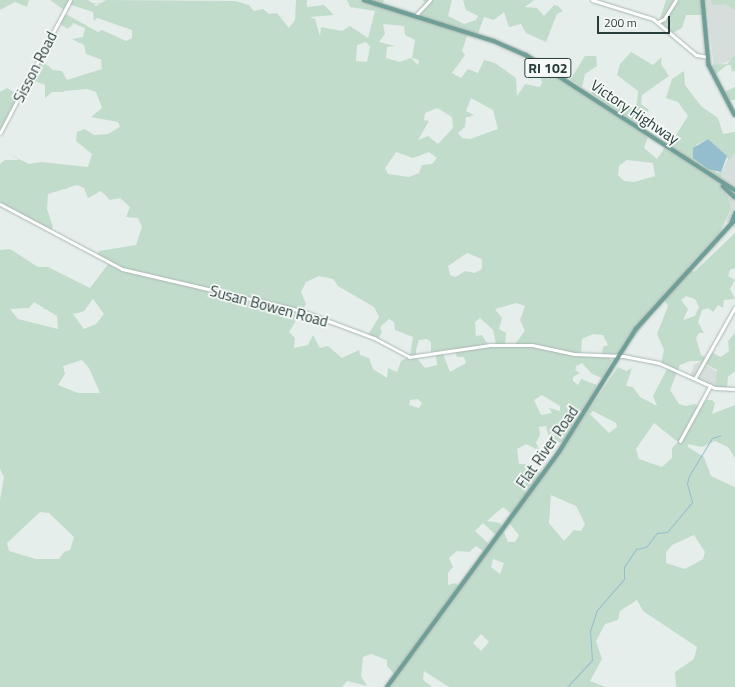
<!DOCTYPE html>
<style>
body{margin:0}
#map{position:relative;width:735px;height:687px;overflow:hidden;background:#e6eeeb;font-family:"Titillium Web",sans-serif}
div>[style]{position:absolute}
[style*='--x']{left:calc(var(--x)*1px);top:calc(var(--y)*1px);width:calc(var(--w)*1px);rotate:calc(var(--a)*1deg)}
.built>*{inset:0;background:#d5deda}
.green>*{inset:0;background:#c2dccc}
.water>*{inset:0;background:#94becd}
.stream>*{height:1px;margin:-0.5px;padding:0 0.5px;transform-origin:0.5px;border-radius:0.5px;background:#94becd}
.roads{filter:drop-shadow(0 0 1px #a9b6b2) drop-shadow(0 0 1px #a9b6b2)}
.minor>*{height:3px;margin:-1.5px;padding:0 1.5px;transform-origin:1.5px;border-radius:1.5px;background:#fff}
.major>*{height:3.5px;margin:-1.75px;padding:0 1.75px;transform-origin:1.75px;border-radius:1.75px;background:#6f9f97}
span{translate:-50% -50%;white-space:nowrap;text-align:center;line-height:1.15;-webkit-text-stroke:3.5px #f7faf9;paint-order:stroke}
.shield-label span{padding:1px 3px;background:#f7faf9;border:1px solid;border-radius:3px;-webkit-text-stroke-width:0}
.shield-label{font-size:14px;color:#273e3a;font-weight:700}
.street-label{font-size:15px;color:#273e3a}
.scale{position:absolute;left:597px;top:16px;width:73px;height:18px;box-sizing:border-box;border:2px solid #273e3a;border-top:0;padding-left:5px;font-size:12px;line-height:14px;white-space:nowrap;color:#273e3a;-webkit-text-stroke:3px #f7faf9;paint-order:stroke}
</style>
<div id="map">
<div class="built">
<div style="clip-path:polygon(706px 0,735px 0,735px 58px,714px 68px)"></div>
<div style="clip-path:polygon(735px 153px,735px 228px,726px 221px,731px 209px,718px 179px,727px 160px)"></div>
<div style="clip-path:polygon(700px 361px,719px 373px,715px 387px,689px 380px,694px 365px)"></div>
</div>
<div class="green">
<div style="clip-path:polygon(0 0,29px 0,27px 7px,15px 2px,0 10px)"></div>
<div style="clip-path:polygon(evenodd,50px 0,88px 0,96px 6px,106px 0,235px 1px,249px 5px,254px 11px,263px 9px,269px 14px,277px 13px,289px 28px,295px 20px,296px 0,307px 0,307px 7px,324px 5px,334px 15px,310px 17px,315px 19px,320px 36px,321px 27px,342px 31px,350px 26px,368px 38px,375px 11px,350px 7px,347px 0,384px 0,382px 5px,415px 15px,425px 2px,422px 0,452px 0,448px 16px,464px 24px,476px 20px,478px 16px,466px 10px,463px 0,534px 0,525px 7px,537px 8px,544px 16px,554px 5px,558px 6px,563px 11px,557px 14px,546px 42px,526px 33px,521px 24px,509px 27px,504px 12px,494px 20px,484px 17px,478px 34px,468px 33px,462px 51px,465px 55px,452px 73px,461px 78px,468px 69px,478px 73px,484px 60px,495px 63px,516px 78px,517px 96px,525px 84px,540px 87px,542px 82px,535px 62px,648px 137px,644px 148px,657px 159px,666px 146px,680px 157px,668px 148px,688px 116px,678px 102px,666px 98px,672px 79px,684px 71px,685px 85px,701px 106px,718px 118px,723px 134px,735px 132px,735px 153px,729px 160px,708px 139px,696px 145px,717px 173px,721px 172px,721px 188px,728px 196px,731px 209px,720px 232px,688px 267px,694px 272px,735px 233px,735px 268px,730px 270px,728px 276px,735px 280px,730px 289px,735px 299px,724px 300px,723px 308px,718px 305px,713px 312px,708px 308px,702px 310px,698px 322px,704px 333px,699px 333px,696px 338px,701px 355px,707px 358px,711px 352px,721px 357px,729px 351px,728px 341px,735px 333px,735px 371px,728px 377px,727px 388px,715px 387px,717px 370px,700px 361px,690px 361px,680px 365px,670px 390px,679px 404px,686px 406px,695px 404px,701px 408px,706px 400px,712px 400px,715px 403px,712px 414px,735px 405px,735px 458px,728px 447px,715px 441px,702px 447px,688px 444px,688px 447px,704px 457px,711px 476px,735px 487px,735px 687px,676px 687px,675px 672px,694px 659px,697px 647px,643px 611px,637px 600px,620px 611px,618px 620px,605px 624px,596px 641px,602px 659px,590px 681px,606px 687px,449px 687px,424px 671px,423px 680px,432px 687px,388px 687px,396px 676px,387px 666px,387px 660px,371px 654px,363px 657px,361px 676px,367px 686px,347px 681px,342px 687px,0 687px,0 500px,4px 477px,0 469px,0 250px,10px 249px,38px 267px,48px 267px,90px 288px,109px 263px,97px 256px,99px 251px,136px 245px,142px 227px,138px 218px,126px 217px,130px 207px,120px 198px,110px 200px,101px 191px,88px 198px,84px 188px,77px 185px,48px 194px,47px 209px,53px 227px,50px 231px,0 204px,0 164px,5px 160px,19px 160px,7px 153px,29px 164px,41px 162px,88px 167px,92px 154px,76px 141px,77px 132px,85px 129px,94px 135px,108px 134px,120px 127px,118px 122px,91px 117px,102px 108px,96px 92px,87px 89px,52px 92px,45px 98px,45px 85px,29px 79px,40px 59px,53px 70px,62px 71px,67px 80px,102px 69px,101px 59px,86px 54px,84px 45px,72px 39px,83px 37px,85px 28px,73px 23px,68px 29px,58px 23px,64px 13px,98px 32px,102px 30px,126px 41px,132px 38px,132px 30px,97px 18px,94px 21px,93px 12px,68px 4px,64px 10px,50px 0,383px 24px,404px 26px,405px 35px,415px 40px,412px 58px,419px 60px,418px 65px,411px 58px,400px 62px,386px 58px,387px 47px,395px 46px,379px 42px,385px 34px,383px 24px,50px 0,366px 42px,370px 47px,367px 62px,356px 61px,357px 45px,366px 42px,50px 0,471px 98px,493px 110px,498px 129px,470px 139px,462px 138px,458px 133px,465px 127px,466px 117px,474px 115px,466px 111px,471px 98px,50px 0,437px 108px,452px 117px,453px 128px,438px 144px,428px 136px,418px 140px,429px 121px,424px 120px,425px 113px,437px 108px,50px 0,396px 152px,413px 158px,429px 152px,437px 158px,432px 164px,422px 165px,419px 173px,409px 177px,388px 174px,385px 168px,396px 152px,50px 0,627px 160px,653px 163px,655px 176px,634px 182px,624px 181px,618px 175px,619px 166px,627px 160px,50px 0,467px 253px,482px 259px,482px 269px,475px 273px,465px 271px,456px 277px,450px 275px,448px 266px,467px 253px,50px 0,319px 276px,333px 279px,338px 286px,374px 307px,379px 317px,368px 335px,378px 339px,382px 332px,380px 327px,389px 319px,394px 322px,395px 330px,413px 337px,410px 356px,401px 361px,397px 372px,388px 368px,387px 378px,373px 369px,369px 358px,360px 355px,359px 350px,342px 358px,328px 346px,320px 348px,313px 335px,308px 345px,294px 348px,295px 338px,289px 332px,306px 304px,301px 292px,306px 282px,319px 276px,50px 0,686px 296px,695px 299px,699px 307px,695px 316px,683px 320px,688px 309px,681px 300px,686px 296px,50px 0,93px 299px,104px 314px,96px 324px,84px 329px,73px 314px,84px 311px,93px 299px,50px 0,664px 299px,668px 306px,657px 334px,664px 350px,661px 364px,668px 367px,653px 396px,657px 406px,640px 397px,633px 387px,626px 386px,632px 368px,626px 371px,618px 367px,545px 473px,531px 471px,532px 464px,519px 464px,517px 449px,526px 444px,540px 451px,536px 443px,540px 435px,539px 427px,546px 426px,548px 434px,559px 443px,565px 440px,588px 404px,597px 385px,581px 379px,578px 385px,573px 381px,573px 377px,580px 373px,575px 370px,576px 366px,582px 363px,592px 374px,602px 378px,612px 360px,608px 357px,619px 357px,664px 299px,50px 0,34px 302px,57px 316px,58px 329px,18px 319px,10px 309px,29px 308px,34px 302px,50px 0,516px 303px,525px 306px,520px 320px,525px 331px,515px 344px,505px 344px,506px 333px,499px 329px,502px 318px,495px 309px,516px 303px,50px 0,480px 318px,493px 330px,496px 344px,488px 345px,482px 335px,476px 336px,475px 322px,480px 318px,50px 0,593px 334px,603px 335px,608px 345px,603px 347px,602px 355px,581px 354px,582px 339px,593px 334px,50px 0,427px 339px,431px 342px,431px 352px,454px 349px,457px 357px,464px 357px,466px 363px,450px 372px,443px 354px,436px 355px,437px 365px,425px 368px,416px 357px,416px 350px,419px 340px,427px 339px,50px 0,82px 360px,89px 368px,100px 393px,78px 393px,58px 385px,65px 374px,63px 366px,82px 360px,50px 0,542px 395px,560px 406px,560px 411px,549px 408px,552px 413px,541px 415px,534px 400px,542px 395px,50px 0,418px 399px,422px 403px,419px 408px,409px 405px,410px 400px,418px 399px,50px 0,593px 411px,616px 423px,617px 427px,609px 433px,590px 414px,593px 411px,50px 0,654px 423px,678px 442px,672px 448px,672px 458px,662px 467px,639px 459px,636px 449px,654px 423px,50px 0,551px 495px,576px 506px,585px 524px,581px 531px,574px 530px,564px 541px,549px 523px,551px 495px,50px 0,503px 507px,514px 516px,509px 523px,519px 535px,515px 542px,508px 542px,500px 523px,487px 521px,503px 507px,50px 0,40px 512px,49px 513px,74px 537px,70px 550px,64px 552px,59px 559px,36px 559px,9px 551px,7px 543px,40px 512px,50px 0,483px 523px,498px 537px,491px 546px,475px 531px,483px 523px,50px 0,694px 535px,705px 552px,703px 559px,685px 569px,666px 563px,666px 552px,672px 545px,694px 535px,50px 0,476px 546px,486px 553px,461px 587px,455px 583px,448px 585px,448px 573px,453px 567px,449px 558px,457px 551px,469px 552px,476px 546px,50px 0,493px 559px,504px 563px,500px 574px,491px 567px,493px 559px,50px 0,481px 634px,489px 642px,481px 651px,473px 643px,481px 634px)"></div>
<div style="clip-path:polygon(666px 0,703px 0,704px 15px,686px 15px,682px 28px,673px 33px,659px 22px)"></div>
<div style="clip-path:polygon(711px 0,735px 0,735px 10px,725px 4px,713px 5px)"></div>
<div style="clip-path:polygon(631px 52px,653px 65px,662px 57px,661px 64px,669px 76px,642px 95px,641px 104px,649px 110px,637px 124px,591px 93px,595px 89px,617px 96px,632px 108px,637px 103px,638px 91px,617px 75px,620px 64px)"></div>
<div style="clip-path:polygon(735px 55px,735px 70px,732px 72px,731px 65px,727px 65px,713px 76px,710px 65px,727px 64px)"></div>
<div style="clip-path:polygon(585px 56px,596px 56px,597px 66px,585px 74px,582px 87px,570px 80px)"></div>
<div style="clip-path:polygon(735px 87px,735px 100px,726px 100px,722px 93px)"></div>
<div style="clip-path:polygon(7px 88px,14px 92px,11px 97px,17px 101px,0 132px,0 92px)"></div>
</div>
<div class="water">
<div style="clip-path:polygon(708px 139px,727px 156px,721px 172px,708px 169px,693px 158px,693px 148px)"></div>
</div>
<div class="stream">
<div style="--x:567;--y:687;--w:37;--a:-47"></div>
<div style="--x:592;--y:660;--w:29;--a:-94"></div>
<div style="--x:590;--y:631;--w:22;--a:-72"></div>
<div style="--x:597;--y:610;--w:41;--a:-48.9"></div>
<div style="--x:624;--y:579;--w:12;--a:-90"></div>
<div style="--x:624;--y:567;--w:22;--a:-56"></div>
<div style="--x:636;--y:549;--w:10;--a:-11"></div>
<div style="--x:646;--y:547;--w:18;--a:-52"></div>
<div style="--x:657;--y:533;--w:10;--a:-6"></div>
<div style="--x:667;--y:532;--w:39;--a:-50"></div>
<div style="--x:692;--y:502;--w:20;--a:-105"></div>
<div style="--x:687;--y:483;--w:7;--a:-74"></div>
<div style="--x:689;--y:476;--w:44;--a:-58.8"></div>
<div style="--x:712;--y:438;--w:9;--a:-18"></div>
</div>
<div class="roads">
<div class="minor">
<div style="--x:592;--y:0;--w:64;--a:17.3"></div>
<div style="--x:653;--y:19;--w:56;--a:39.9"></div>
<div style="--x:696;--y:55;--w:12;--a:9"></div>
<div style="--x:415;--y:16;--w:22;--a:-47"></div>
<div style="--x:658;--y:22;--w:7;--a:-27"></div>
<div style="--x:664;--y:19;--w:22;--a:-58"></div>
<div style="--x:0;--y:133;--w:150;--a:-62.2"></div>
<div style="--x:0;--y:204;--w:138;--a:28"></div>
<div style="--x:122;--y:269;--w:185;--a:13.1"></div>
<div style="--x:302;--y:311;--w:77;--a:20.6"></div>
<div style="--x:374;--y:338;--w:40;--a:28"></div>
<div style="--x:409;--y:357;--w:82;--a:-8.4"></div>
<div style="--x:490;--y:345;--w:42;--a:0"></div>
<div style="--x:532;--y:345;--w:43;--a:12.1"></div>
<div style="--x:574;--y:354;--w:49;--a:2.3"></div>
<div style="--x:623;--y:356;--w:37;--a:11"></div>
<div style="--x:659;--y:363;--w:61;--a:24.1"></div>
<div style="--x:715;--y:388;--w:20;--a:3"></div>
<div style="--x:695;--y:378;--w:81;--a:-60.6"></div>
<div style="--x:680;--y:441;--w:63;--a:-61.4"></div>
</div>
<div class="major">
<div style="--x:364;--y:0;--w:136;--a:17.5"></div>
<div style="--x:494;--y:41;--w:35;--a:24"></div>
<div style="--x:526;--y:55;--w:249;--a:32.9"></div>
<div style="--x:703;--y:0;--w:65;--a:84.7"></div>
<div style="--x:709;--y:65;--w:56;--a:62.5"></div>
<div style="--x:723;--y:186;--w:16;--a:43"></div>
<div style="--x:732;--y:222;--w:9;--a:-69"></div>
<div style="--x:387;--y:687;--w:291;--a:-53.8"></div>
<div style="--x:559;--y:452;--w:145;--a:-58"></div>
<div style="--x:636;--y:329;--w:147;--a:-47.8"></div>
</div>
</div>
<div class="shield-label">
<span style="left:548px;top:68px">RI 102</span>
</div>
<div class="street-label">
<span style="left:35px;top:67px;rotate:-63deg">Sisson Road</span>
<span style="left:635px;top:112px;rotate:34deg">Victory Highway</span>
<span style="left:269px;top:306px;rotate:15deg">Susan Bowen Road</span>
<span style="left:547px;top:447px;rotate:-55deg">Flat River Road</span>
</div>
<div class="scale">200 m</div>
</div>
